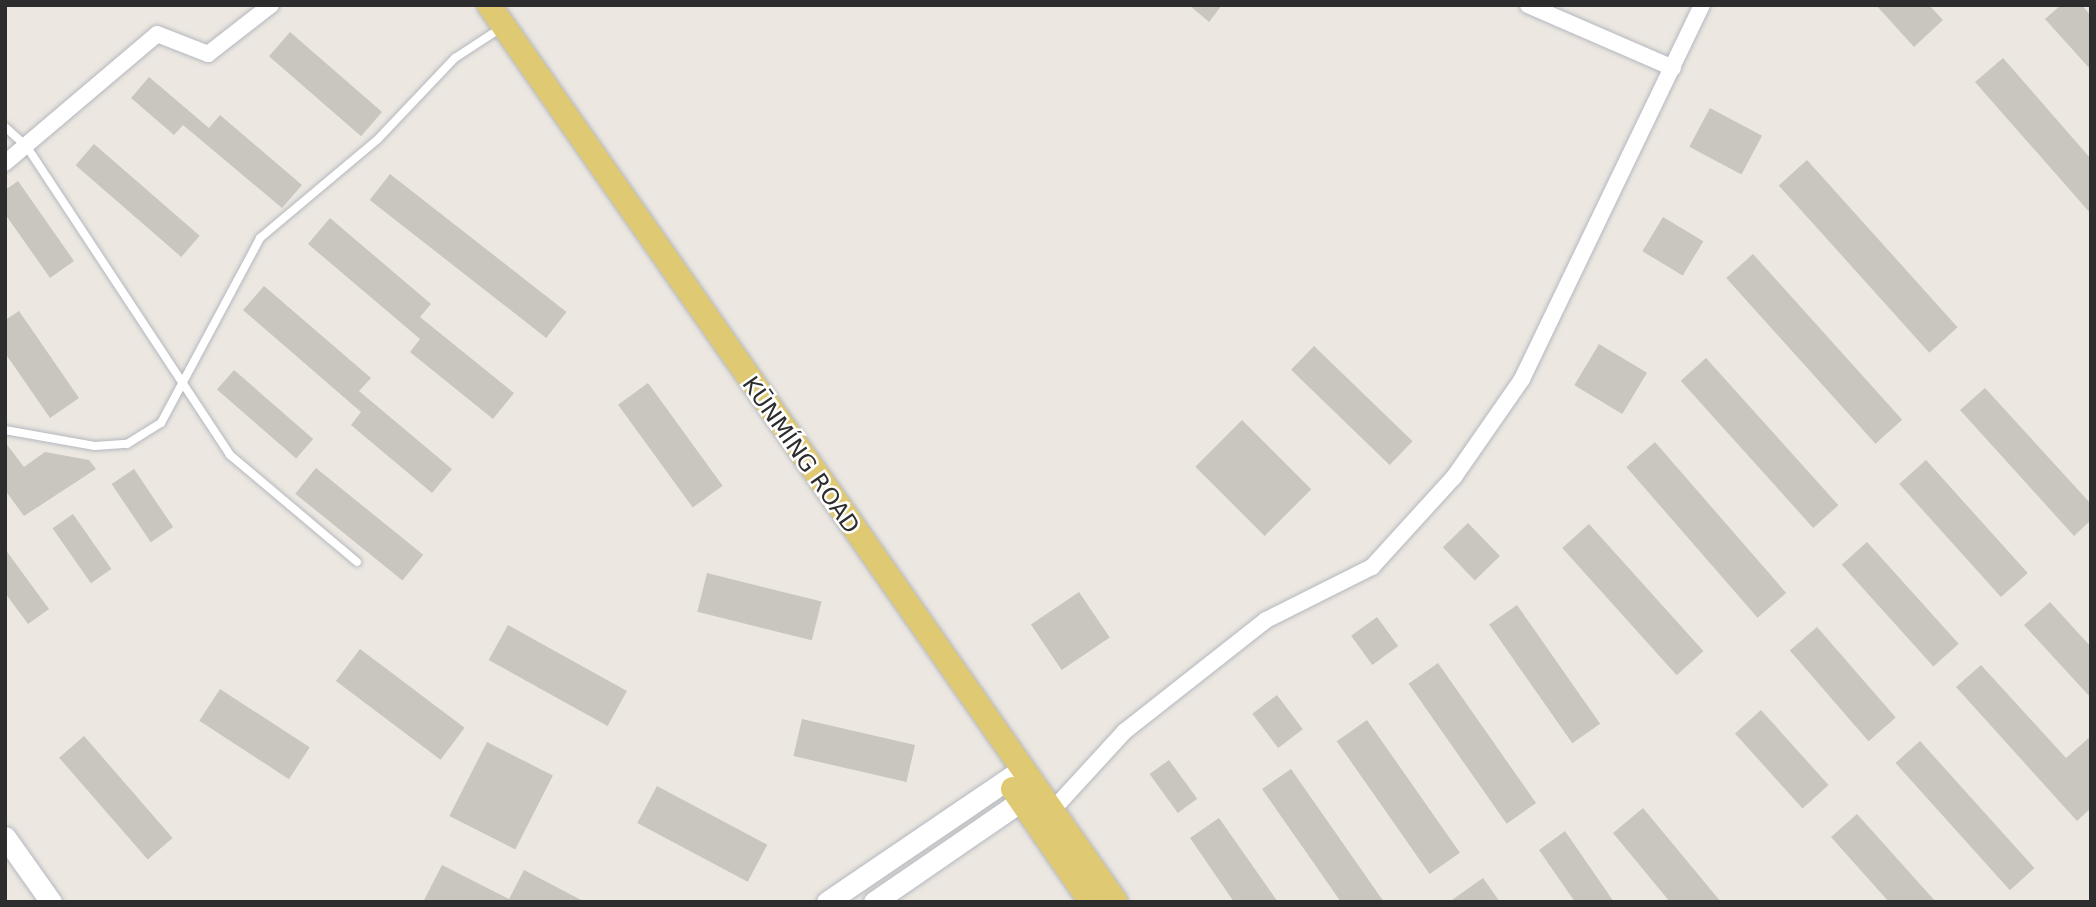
<!DOCTYPE html>
<meta charset="utf-8">
<style>
body{margin:0}
#map{position:relative;width:2096px;height:907px;overflow:hidden;background:#ece8e1;font-family:"DejaVu Sans",sans-serif}
div>[style]{position:absolute}
[style*='--x']{left:calc(var(--x)*1px);top:calc(var(--y)*1px);width:calc(var(--w)*1px);rotate:calc(var(--a)*1deg)}
.building>*{inset:0;background:#c9c6bf;transform-origin:0 0}
.roads{filter:drop-shadow(0 0 2px #b5b7bf) drop-shadow(0 0 2px #b5b7bf)}
.lane>*{height:8px;margin:-4px;padding:0 4px;transform-origin:4px;border-radius:4px;background:#fff}
.street>*{height:16px;margin:-8px;padding:0 8px;transform-origin:8px;border-radius:8px;background:#fff}
.secondary>*{height:21px;margin:-10.5px;padding:0 10.5px;transform-origin:10.5px;border-radius:10.5px;background:#fff}
.primary>*{height:24px;margin:-12px;padding:0 12px;transform-origin:12px;border-radius:12px;background:#e0c973}
span{translate:-50% -50%;white-space:nowrap;text-align:center;line-height:1.15;-webkit-text-stroke:5px #fff;paint-order:stroke}
.street-label{font-size:23px;color:#2d2d2d}
.frame{position:absolute;inset:0;border:7px solid #2d2d2d;pointer-events:none}
</style>
<div id="map">
<div class="building">
<div style="clip-path:polygon(1189px 5px,1222px 5px,1209px 22px)"></div>
<div style="clip-path:polygon(1876px 5px,1929px 5px,1943px 20px,1914px 47px)"></div>
<div style="clip-path:polygon(2061px 5px,2082px 5px,2091px 16px,2091px 70px,2045px 19px)"></div>
<div style="left:290px;top:32px;width:122px;height:32px;rotate:41deg"></div>
<div style="clip-path:polygon(2003px 58px,2091px 159px,2091px 214px,1975px 82px)"></div>
<div style="clip-path:polygon(149px 77px,209px 128px,220px 115px,302px 185px,282px 208px,183px 125px,174px 135px,131px 98px)"></div>
<div style="left:1710px;top:108px;width:59px;height:44px;rotate:28deg"></div>
<div style="left:94px;top:144px;width:140px;height:28px;rotate:41deg"></div>
<div style="left:1807px;top:160px;width:225px;height:38px;rotate:48deg"></div>
<div style="left:390px;top:174px;width:224px;height:33px;rotate:38deg"></div>
<div style="clip-path:polygon(18px 181px,74px 261px,50px 278px,5px 214px,5px 190px)"></div>
<div style="left:1663px;top:217px;width:47px;height:40px;rotate:31deg"></div>
<div style="clip-path:polygon(330px 218px,431px 304px,420px 317px,514px 393px,493px 419px,410px 352px,420px 339px,308px 244px)"></div>
<div style="left:1753px;top:254px;width:223px;height:36px;rotate:48deg"></div>
<div style="clip-path:polygon(264px 286px,371px 378px,359px 391px,452px 469px,432px 493px,351px 425px,361px 412px,243px 310px)"></div>
<div style="clip-path:polygon(19px 311px,79px 398px,50px 418px,5px 353px,5px 320px)"></div>
<div style="left:1599px;top:344px;width:56px;height:48px;rotate:31deg"></div>
<div style="left:1314px;top:346px;width:137px;height:33px;rotate:44deg"></div>
<div style="left:1706px;top:358px;width:198px;height:34px;rotate:48deg"></div>
<div style="left:234px;top:370px;width:105px;height:26px;rotate:41deg"></div>
<div style="left:648px;top:383px;width:127px;height:37px;rotate:54deg"></div>
<div style="clip-path:polygon(1985px 388px,2091px 504px,2091px 520px,2074px 536px,1960px 410px)"></div>
<div style="left:1242px;top:420px;width:98px;height:66px;rotate:45deg"></div>
<div style="clip-path:polygon(5px 442px,24px 467px,45px 452px,89px 460px,96px 469px,24px 516px,5px 490px)"></div>
<div style="left:1655px;top:442px;width:200px;height:38px;rotate:49deg"></div>
<div style="left:1926px;top:460px;width:152px;height:36px;rotate:48deg"></div>
<div style="left:316px;top:468px;width:138px;height:33px;rotate:39deg"></div>
<div style="left:134px;top:469px;width:70px;height:27px;rotate:56deg"></div>
<div style="left:73px;top:514px;width:67px;height:25px;rotate:55deg"></div>
<div style="left:1468px;top:523px;width:46px;height:35px;rotate:46deg"></div>
<div style="left:1589px;top:524px;width:171px;height:36px;rotate:48deg"></div>
<div style="left:1867px;top:542px;width:137px;height:34px;rotate:48deg"></div>
<div style="clip-path:polygon(5px 549px,49px 609px,28px 624px,5px 593px)"></div>
<div style="left:707px;top:573px;width:118px;height:40px;rotate:14deg"></div>
<div style="left:1079px;top:592px;width:55px;height:58px;rotate:56deg"></div>
<div style="clip-path:polygon(2050px 602px,2091px 647px,2091px 698px,2024px 625px)"></div>
<div style="left:1517px;top:605px;width:145px;height:34px;rotate:55deg"></div>
<div style="left:1377px;top:617px;width:36px;height:32px;rotate:54deg"></div>
<div style="left:508px;top:625px;width:136px;height:40px;rotate:29deg"></div>
<div style="left:1817px;top:627px;width:120px;height:36px;rotate:49deg"></div>
<div style="left:360px;top:649px;width:131px;height:40px;rotate:37deg"></div>
<div style="left:1438px;top:663px;width:171px;height:36px;rotate:55deg"></div>
<div style="clip-path:polygon(1981px 665px,2066px 758px,2091px 736px,2091px 808px,2077px 821px,1956px 687px)"></div>
<div style="left:220px;top:689px;width:107px;height:38px;rotate:33deg"></div>
<div style="left:1277px;top:695px;width:43px;height:31px;rotate:53deg"></div>
<div style="left:1761px;top:710px;width:101px;height:35px;rotate:48deg"></div>
<div style="left:802px;top:719px;width:116px;height:38px;rotate:13deg"></div>
<div style="left:1367px;top:720px;width:162px;height:37px;rotate:55deg"></div>
<div style="left:84px;top:736px;width:135px;height:33px;rotate:49deg"></div>
<div style="left:1920px;top:741px;width:171px;height:33px;rotate:48deg"></div>
<div style="left:487px;top:742px;width:74px;height:83px;rotate:27deg"></div>
<div style="left:1169px;top:760px;width:48px;height:24px;rotate:54deg"></div>
<div style="clip-path:polygon(1291px 769px,1384px 902px,1341px 902px,1262px 789px)"></div>
<div style="left:657px;top:786px;width:125px;height:42px;rotate:28deg"></div>
<div style="clip-path:polygon(1643px 808px,1721px 902px,1670px 902px,1613px 833px)"></div>
<div style="clip-path:polygon(1857px 814px,1936px 902px,1889px 902px,1831px 837px)"></div>
<div style="clip-path:polygon(1219px 818px,1278px 902px,1234px 902px,1190px 838px)"></div>
<div style="clip-path:polygon(1565px 831px,1614px 902px,1575px 902px,1539px 850px)"></div>
<div style="clip-path:polygon(442px 865px,509px 899px,524px 870px,585px 902px,423px 902px)"></div>
<div style="clip-path:polygon(1483px 878px,1500px 902px,1449px 902px)"></div>
</div>
<div class="roads">
<div class="lane">
<div style="--x:5;--y:127;--w:30;--a:42"></div>
<div style="--x:27;--y:147;--w:369;--a:56.6"></div>
<div style="--x:230;--y:455;--w:166;--a:40.1"></div>
<div style="--x:5;--y:430;--w:91;--a:10.1"></div>
<div style="--x:95;--y:446;--w:32;--a:-4"></div>
<div style="--x:127;--y:444;--w:40;--a:-32"></div>
<div style="--x:161;--y:423;--w:210;--a:-61.8"></div>
<div style="--x:260;--y:238;--w:154;--a:-40"></div>
<div style="--x:378;--y:139;--w:112;--a:-46.5"></div>
<div style="--x:455;--y:58;--w:55;--a:-33.1"></div>
</div>
<div class="street">
<div style="--x:1528;--y:5;--w:158;--a:23.5"></div>
<div style="--x:5;--y:163;--w:199;--a:-40.3"></div>
<div style="--x:157;--y:34;--w:55;--a:21.4"></div>
<div style="--x:208;--y:54;--w:80;--a:-37.9"></div>
<div style="--x:1047;--y:816;--w:115;--a:-47.5"></div>
<div style="--x:1125;--y:731;--w:179;--a:-38.2"></div>
<div style="--x:1266;--y:620;--w:119;--a:-26.6"></div>
<div style="--x:1372;--y:567;--w:122;--a:-47.7"></div>
<div style="--x:1454;--y:477;--w:119;--a:-55.2"></div>
<div style="--x:1522;--y:379;--w:415;--a:-64.3"></div>
</div>
<div class="secondary">
<div style="--x:5;--y:837;--w:80;--a:54.7"></div>
<div style="--x:827;--y:902;--w:235;--a:-34.2"></div>
<div style="--x:874;--y:902;--w:194;--a:-34.5"></div>
</div>
<div class="primary">
<div style="--x:489;--y:5;--w:1094;--a:55.05"></div>
<div style="--x:1013;--y:789;--w:137;--a:55.4"></div>
</div>
</div>
<div class="street-label">
<span style="left:801px;top:455px;rotate:55deg">KŪNMÍNG ROAD</span>
</div>
<div class="frame"></div>
</div>
